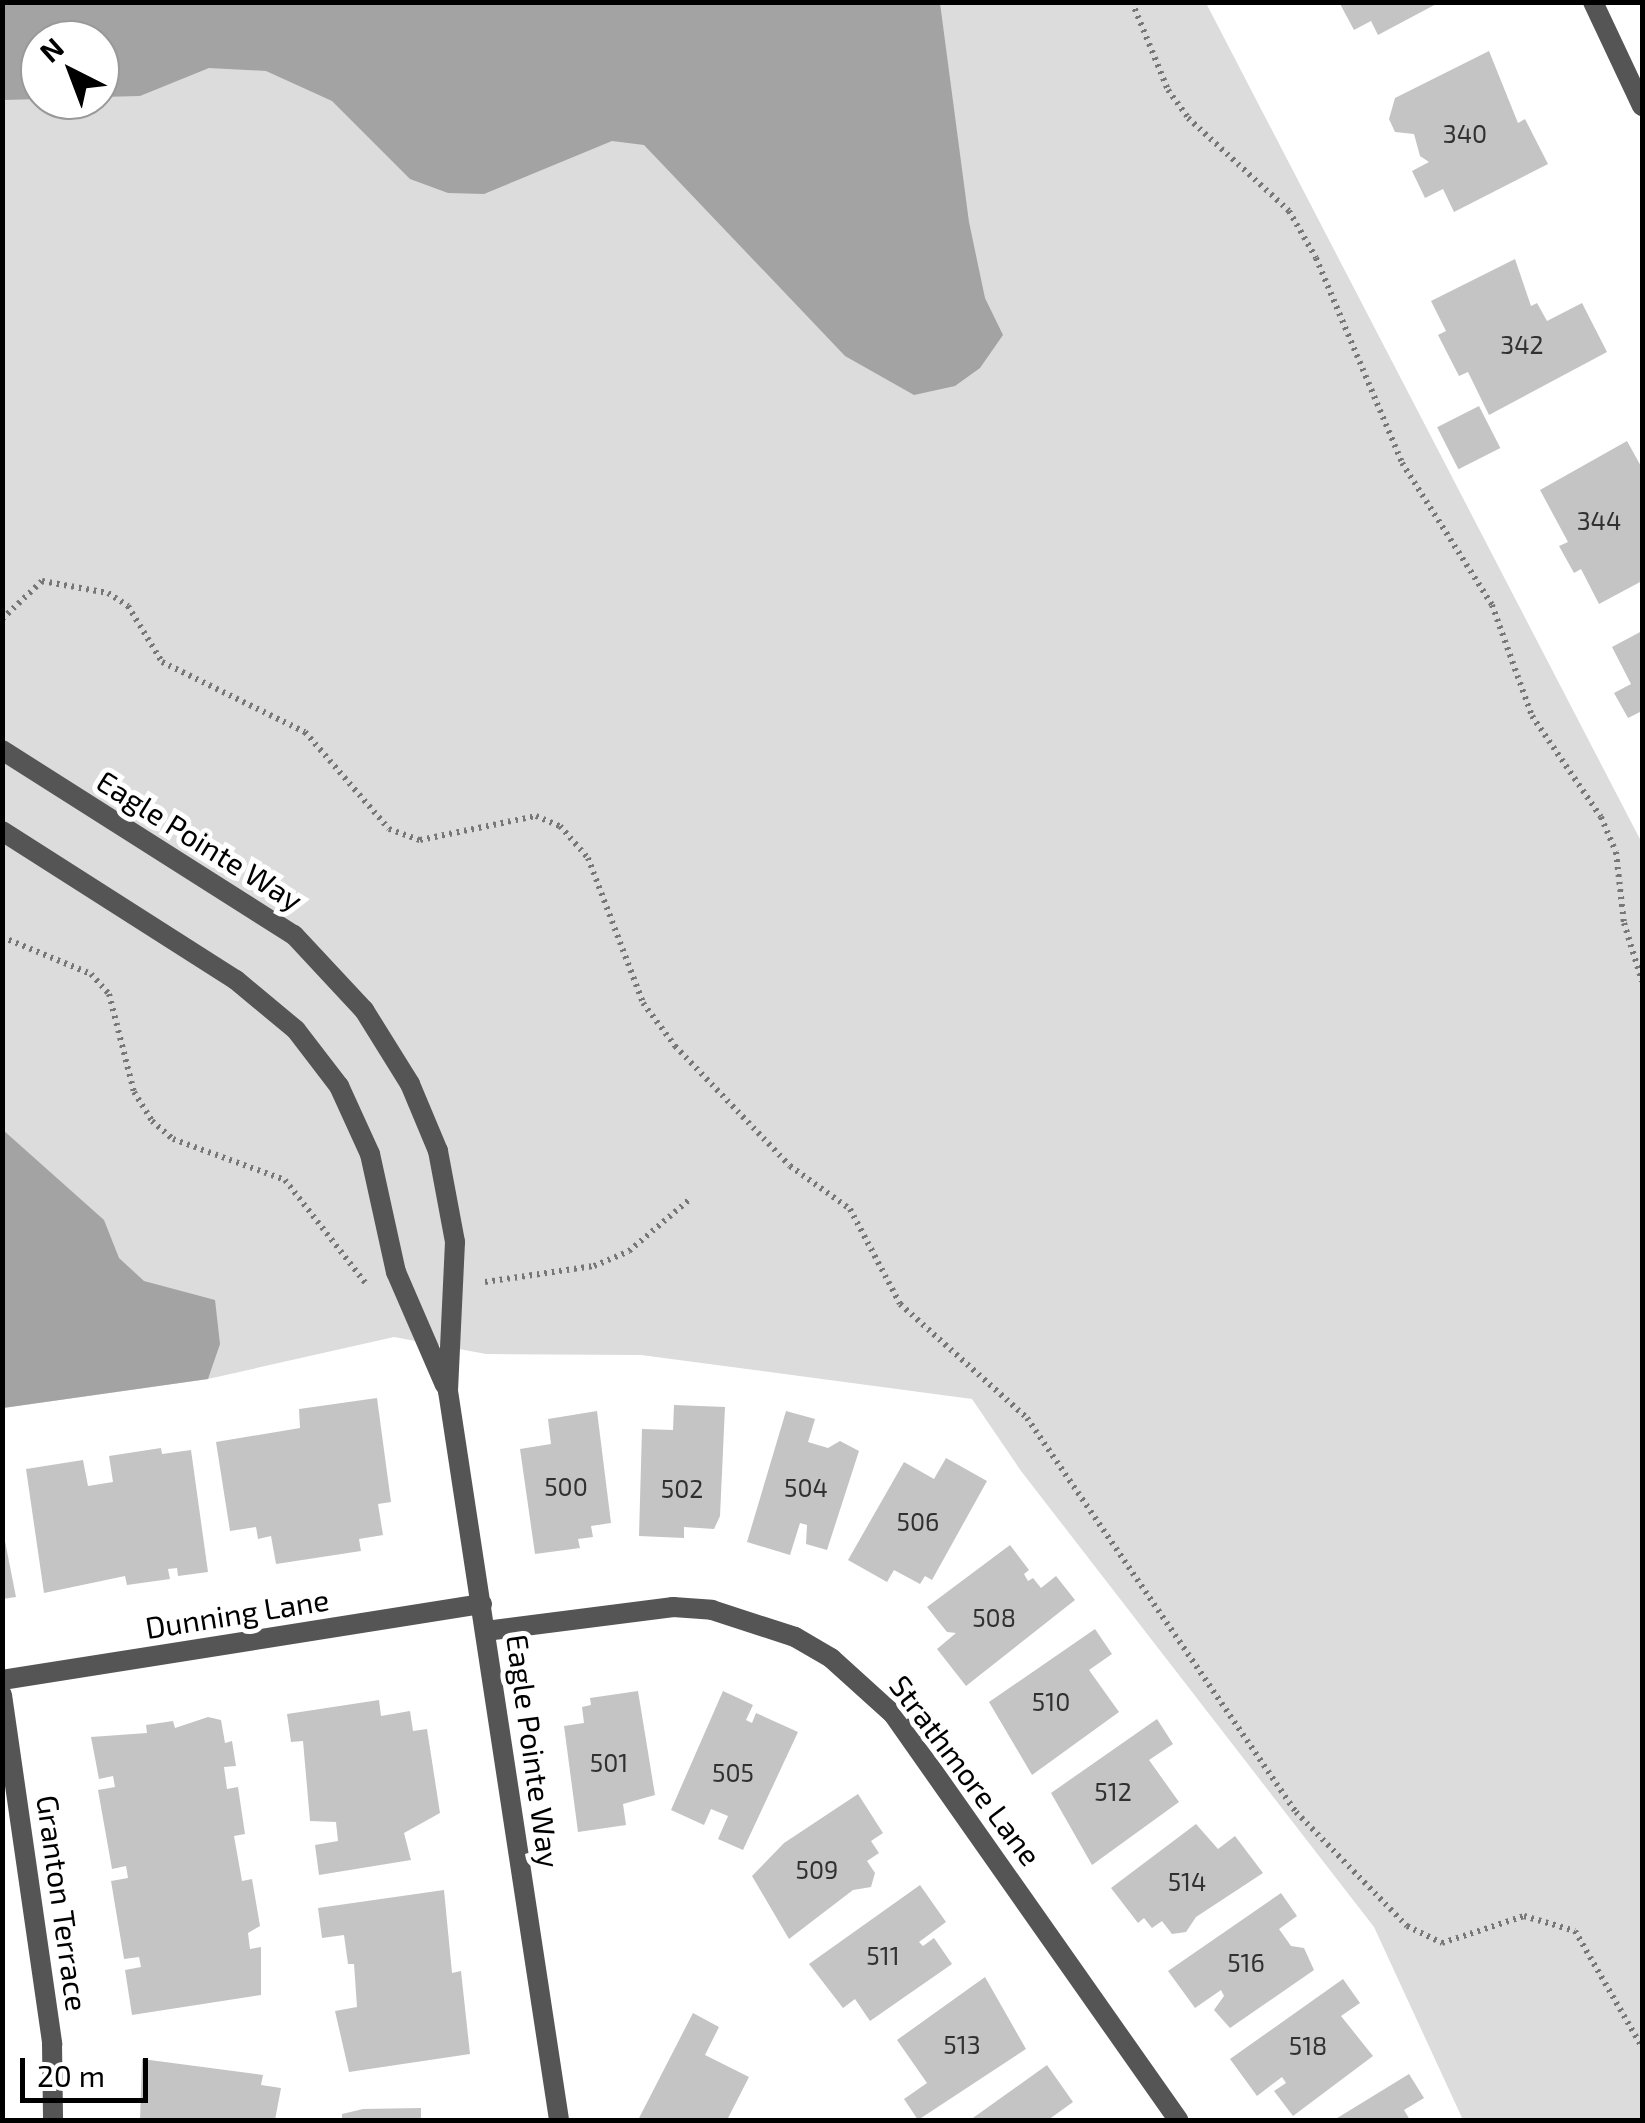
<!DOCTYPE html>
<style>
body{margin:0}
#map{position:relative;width:1645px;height:2123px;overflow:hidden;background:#fff;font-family:"Exo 2",sans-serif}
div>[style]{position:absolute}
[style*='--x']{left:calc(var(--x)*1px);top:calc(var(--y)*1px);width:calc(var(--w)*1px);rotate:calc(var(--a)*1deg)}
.green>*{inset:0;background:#dcdcdc}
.water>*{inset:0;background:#a3a3a3}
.building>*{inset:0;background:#c4c4c4;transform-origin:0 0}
.path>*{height:6px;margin-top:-3px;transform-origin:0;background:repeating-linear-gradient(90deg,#777 0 2.5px,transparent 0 7.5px)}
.minor>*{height:20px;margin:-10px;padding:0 10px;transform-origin:10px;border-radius:10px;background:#555}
span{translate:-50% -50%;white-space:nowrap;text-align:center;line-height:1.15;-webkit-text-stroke:10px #fff;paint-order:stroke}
.number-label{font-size:25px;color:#313131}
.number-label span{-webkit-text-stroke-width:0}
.street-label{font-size:30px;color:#000}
.frame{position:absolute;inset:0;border:5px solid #000;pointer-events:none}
.north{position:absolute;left:20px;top:20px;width:100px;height:100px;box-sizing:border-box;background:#fff;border:2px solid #999;border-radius:50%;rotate:318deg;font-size:28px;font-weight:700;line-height:40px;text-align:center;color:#000}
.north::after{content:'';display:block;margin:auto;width:35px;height:45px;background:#000;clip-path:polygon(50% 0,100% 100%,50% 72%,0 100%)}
.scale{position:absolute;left:20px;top:2058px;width:128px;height:45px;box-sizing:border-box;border:5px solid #000;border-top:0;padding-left:12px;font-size:30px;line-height:35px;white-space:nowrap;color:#000;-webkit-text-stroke:8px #fff;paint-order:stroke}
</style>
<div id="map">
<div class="green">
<div style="clip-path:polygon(evenodd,2px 3px,1206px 3px,1642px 843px,1642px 2120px,1463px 2120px,1374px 1927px,1021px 1471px,972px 1399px,641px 1355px,486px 1354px,394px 1337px,208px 1379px,3px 1408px,2px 3px,40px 40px,100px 40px,100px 100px,40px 100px,40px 40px)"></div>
</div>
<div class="water">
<div style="clip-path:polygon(2px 3px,940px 3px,969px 222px,985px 298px,1003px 335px,980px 368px,955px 386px,914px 395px,845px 356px,644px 145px,612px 141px,484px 194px,448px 193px,410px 179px,332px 101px,266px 71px,209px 68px,140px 96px,100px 97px,100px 40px,40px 40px,40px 99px,3px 100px)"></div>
<div style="clip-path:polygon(3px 1130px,104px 1220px,119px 1258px,144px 1281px,215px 1300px,220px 1344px,208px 1379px,3px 1408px)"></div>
</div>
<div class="building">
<div style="clip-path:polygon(1339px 2px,1440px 2px,1378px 35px,1371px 21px,1354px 30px)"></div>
<div style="clip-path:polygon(1489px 51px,1518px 123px,1525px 119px,1548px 164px,1454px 212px,1443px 189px,1425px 198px,1412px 171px,1429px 162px,1420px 156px,1414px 134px,1395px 132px,1389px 119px,1395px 98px)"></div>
<div style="clip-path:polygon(1515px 259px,1531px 306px,1537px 303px,1547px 321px,1582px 303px,1607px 352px,1489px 415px,1468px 372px,1459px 376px,1438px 335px,1446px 331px,1431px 301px)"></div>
<div style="left:1479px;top:406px;width:47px;height:47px;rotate:63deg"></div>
<div style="clip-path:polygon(1627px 441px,1642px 468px,1642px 581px,1599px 604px,1581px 569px,1574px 573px,1559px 546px,1568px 542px,1540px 490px)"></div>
<div style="clip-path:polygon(1642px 631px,1642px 711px,1628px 718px,1614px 693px,1631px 684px,1612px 647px)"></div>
<div style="clip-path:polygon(377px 1398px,391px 1502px,378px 1504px,383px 1535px,359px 1539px,361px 1551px,276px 1564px,271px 1536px,258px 1539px,256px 1527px,230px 1531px,216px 1442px,300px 1428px,299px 1409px)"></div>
<div style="clip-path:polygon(674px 1405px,725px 1407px,720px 1516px,714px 1529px,684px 1527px,684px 1538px,639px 1536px,642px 1429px,673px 1430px)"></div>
<div style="clip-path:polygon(597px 1411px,611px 1523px,591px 1526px,593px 1537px,578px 1539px,580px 1548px,535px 1554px,520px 1449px,551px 1444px,548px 1419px)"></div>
<div style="clip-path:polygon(786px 1411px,815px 1419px,808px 1442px,828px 1448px,840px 1441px,859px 1451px,827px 1550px,806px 1544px,807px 1525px,800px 1523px,790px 1555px,747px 1542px)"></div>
<div style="clip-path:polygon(161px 1448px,162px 1454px,191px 1450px,208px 1572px,178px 1576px,177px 1568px,168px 1569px,170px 1579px,127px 1585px,125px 1576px,44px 1593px,26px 1469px,83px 1460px,88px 1486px,113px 1482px,109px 1456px)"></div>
<div style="clip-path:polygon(946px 1458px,987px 1481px,932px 1580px,925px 1576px,920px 1584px,894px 1570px,887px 1582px,848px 1560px,904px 1462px,934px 1479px)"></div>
<div style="clip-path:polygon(2px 1526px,16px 1597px,2px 1599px)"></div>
<div style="clip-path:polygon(1010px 1545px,1029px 1570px,1024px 1574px,1028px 1581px,1033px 1578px,1041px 1588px,1056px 1576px,1075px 1600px,966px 1686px,937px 1649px,956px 1633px,947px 1632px,927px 1607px)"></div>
<div style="clip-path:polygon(1095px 1629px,1112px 1654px,1089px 1670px,1119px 1712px,1032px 1775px,989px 1702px)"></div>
<div style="clip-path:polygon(638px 1691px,655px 1795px,623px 1804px,626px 1825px,578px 1832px,564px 1726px,584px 1723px,582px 1707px,591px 1705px,590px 1698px)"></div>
<div style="clip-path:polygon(723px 1691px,753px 1705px,746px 1720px,752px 1723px,756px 1713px,798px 1732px,743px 1850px,718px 1839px,728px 1816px,711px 1809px,704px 1825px,671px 1810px)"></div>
<div style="clip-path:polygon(379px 1700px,381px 1716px,410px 1711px,413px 1731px,427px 1729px,440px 1813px,404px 1833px,411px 1860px,319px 1875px,315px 1845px,338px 1841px,336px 1822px,310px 1821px,303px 1741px,291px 1742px,287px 1714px)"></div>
<div style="clip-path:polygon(208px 1717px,221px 1720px,225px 1743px,232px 1741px,236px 1766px,224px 1767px,227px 1789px,238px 1787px,245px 1834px,234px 1836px,242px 1881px,252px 1879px,260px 1926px,248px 1933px,250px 1949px,261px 1947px,261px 1995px,132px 2015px,125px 1970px,141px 1967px,139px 1957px,124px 1959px,111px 1881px,128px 1878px,126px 1866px,112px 1869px,98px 1790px,115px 1787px,113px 1776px,99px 1779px,91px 1737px,147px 1733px,146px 1725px,173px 1721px,175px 1728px)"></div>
<div style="clip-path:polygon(1157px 1719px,1173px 1744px,1149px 1760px,1179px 1802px,1092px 1865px,1051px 1793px)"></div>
<div style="clip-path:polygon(858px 1794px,883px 1833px,871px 1841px,879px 1853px,867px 1861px,875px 1873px,871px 1887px,853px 1890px,789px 1939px,752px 1876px,784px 1843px)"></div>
<div style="clip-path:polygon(1196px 1824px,1218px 1849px,1235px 1836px,1263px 1873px,1196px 1917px,1186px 1932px,1172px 1934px,1162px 1921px,1152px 1928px,1144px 1918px,1138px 1923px,1111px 1888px)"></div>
<div style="clip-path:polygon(920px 1885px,946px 1922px,919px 1942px,923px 1946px,934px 1938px,952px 1964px,870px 2021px,855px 1999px,843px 2008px,809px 1964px)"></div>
<div style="clip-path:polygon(444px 1890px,452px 1973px,461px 1971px,470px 2054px,349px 2072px,335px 2011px,357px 2007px,354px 1964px,348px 1964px,344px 1935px,322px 1938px,318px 1908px)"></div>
<div style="clip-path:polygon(1281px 1893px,1297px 1916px,1279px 1929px,1291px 1946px,1304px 1948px,1314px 1970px,1230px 2028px,1214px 2010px,1224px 1996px,1221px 1990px,1195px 2008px,1168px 1971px)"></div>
<div style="clip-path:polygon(985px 1977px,1026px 2049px,918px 2120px,904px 2099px,927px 2083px,897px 2040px)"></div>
<div style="clip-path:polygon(1343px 1979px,1360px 2003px,1341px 2016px,1373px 2056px,1293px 2116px,1274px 2091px,1286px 2083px,1282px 2077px,1257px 2096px,1230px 2059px)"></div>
<div style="clip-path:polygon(693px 2013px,719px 2027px,705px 2055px,749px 2077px,727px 2120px,638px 2120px)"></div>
<div style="clip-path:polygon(142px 2059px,263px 2075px,261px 2085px,281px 2088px,275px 2120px,140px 2120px)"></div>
<div style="clip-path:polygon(1047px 2065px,1073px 2102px,1048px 2120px,970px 2120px)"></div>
<div style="clip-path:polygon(1409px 2074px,1424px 2098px,1404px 2110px,1410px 2120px,1334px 2120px)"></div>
<div style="clip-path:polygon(421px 2108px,421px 2120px,342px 2120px,342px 2114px,363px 2109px)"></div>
</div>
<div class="path">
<div style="--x:1132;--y:2;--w:95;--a:67.8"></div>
<div style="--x:1168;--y:90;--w:34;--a:54"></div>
<div style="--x:1188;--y:118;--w:137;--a:42.6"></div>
<div style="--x:1289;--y:211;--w:54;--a:60.1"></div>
<div style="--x:1316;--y:258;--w:222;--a:67.2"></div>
<div style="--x:1402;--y:463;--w:168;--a:57.6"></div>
<div style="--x:1492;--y:605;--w:118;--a:70.2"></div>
<div style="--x:1532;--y:716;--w:122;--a:55.7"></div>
<div style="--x:1601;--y:817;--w:38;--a:67"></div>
<div style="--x:1616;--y:852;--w:71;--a:83.6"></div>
<div style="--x:1624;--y:923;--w:61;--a:72.8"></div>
<div style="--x:2;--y:619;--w:55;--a:-43.5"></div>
<div style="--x:42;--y:581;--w:67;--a:10.3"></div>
<div style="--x:108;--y:593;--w:24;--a:33"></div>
<div style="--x:128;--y:606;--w:66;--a:58.7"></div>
<div style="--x:162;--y:662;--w:159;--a:26.1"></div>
<div style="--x:305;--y:732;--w:128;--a:49.1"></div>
<div style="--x:389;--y:829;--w:33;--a:20"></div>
<div style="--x:420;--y:840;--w:118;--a:-11.7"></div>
<div style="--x:536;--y:816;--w:26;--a:23"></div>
<div style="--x:560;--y:826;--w:43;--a:48.8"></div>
<div style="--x:588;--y:858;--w:155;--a:69.2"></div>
<div style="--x:643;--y:1003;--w:54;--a:53.3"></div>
<div style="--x:675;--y:1046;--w:166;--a:46.2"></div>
<div style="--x:790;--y:1166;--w:74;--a:35.6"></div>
<div style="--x:850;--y:1209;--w:107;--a:62.2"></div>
<div style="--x:900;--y:1304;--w:171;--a:41.9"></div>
<div style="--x:1027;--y:1418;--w:477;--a:55.7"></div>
<div style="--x:1296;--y:1812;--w:159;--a:45.8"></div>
<div style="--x:1407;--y:1926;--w:39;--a:26"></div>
<div style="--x:1442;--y:1943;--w:86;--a:-18.2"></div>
<div style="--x:1524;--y:1916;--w:53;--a:16.4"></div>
<div style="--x:1575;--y:1931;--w:134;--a:60"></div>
<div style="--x:2;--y:937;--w:96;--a:22.6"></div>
<div style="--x:91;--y:974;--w:27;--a:48"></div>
<div style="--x:109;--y:994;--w:101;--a:75.7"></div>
<div style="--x:134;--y:1092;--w:34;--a:58"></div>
<div style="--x:152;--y:1121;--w:28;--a:41"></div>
<div style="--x:173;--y:1139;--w:119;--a:20.1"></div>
<div style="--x:285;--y:1180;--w:133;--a:52"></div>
<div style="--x:485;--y:1282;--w:110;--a:-8.4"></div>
<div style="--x:594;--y:1266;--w:38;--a:-23"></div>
<div style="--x:629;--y:1251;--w:79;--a:-40.4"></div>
</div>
<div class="minor">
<div style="--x:1593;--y:2;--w:115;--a:64.8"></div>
<div style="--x:2;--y:750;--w:346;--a:32.4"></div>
<div style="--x:294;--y:935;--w:103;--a:47"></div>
<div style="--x:364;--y:1010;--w:87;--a:58.1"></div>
<div style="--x:410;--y:1084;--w:73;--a:67.3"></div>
<div style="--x:438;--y:1151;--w:93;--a:79.4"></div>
<div style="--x:455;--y:1242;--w:149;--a:92.7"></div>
<div style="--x:448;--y:1391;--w:737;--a:81.34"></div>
<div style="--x:2;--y:831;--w:277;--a:32.5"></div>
<div style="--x:236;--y:980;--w:78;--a:39.8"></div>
<div style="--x:296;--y:1030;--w:71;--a:52.5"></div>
<div style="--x:339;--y:1086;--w:75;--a:65.5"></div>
<div style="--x:370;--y:1154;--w:121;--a:77.6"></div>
<div style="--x:396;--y:1272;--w:123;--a:66.6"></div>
<div style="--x:486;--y:1631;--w:189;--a:-7.3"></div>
<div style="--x:673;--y:1607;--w:39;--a:4"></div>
<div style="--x:712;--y:1610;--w:87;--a:18"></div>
<div style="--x:795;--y:1637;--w:42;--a:30.3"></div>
<div style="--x:831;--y:1658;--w:84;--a:42.1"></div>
<div style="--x:893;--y:1714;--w:496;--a:54.9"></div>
<div style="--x:2;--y:1680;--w:486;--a:-9"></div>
<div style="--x:2;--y:1695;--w:353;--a:81.8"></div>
<div style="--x:52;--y:2044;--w:76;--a:89.2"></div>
</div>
<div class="number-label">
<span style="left:1465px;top:133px">340</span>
<span style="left:1522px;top:344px">342</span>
<span style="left:1599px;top:520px">344</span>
<span style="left:566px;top:1486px">500</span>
<span style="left:806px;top:1487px">504</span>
<span style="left:682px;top:1488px">502</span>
<span style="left:918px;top:1521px">506</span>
<span style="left:994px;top:1617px">508</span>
<span style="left:1051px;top:1701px">510</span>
<span style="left:609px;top:1762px">501</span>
<span style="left:733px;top:1772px">505</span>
<span style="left:1113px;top:1791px">512</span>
<span style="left:817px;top:1869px">509</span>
<span style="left:1187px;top:1881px">514</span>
<span style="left:883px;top:1955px">511</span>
<span style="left:1246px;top:1962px">516</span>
<span style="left:962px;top:2044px">513</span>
<span style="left:1308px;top:2045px">518</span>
</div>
<div class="street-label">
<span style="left:200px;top:840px;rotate:32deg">Eagle Pointe Way</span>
<span style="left:237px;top:1613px;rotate:-9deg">Dunning Lane</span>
<span style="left:534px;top:1751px;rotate:82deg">Eagle Pointe Way</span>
<span style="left:966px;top:1770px;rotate:53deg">Strathmore Lane</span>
<span style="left:63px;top:1903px;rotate:82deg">Granton Terrace</span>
</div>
<div class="frame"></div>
<div class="north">N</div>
<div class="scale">20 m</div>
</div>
